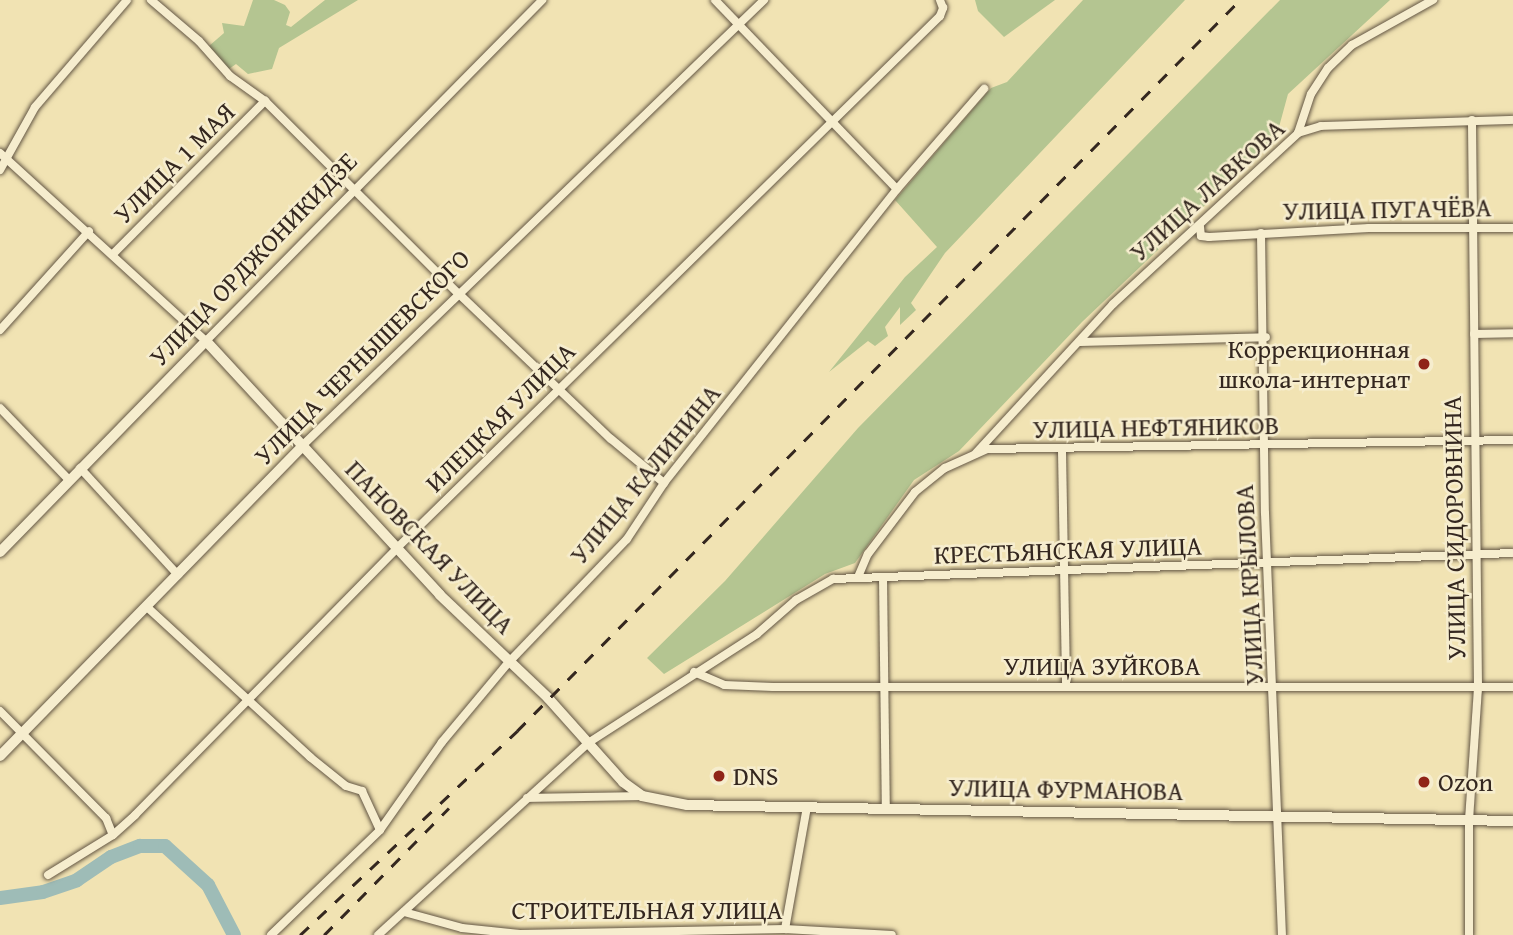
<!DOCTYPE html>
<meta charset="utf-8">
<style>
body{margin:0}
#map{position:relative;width:1513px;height:935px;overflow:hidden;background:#f1e3b3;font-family:"Gentium Book Plus",serif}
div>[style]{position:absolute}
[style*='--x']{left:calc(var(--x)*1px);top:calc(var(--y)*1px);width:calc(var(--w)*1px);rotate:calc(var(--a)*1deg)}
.green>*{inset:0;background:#b4c591}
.river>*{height:14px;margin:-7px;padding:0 7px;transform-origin:7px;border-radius:7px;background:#9ebcb7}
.roads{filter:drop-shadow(0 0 2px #635644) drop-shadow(0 0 2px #635644)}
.street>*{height:8px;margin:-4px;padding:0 4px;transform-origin:4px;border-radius:4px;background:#f6edce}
.secondary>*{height:10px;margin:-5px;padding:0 5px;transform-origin:5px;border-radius:5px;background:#f6edce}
.rail>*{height:2.5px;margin-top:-1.25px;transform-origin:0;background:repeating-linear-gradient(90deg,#34271f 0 12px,transparent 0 24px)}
.dots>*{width:19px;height:19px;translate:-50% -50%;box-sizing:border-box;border:4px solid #f6edce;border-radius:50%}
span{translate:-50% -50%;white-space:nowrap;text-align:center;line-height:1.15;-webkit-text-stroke:5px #f6edce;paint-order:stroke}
.street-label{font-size:26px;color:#34271f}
.poi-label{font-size:26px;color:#34271f}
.right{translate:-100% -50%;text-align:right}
.left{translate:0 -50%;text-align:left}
</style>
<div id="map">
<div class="green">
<div style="clip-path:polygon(253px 0,274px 0,285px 5px,290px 12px,286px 25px,291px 27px,325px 0,358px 0,279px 48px,272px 69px,248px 74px,236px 64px,229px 69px,209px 46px,224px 33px,222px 23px,244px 26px)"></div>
<div style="clip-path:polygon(975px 0,1055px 0,1004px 37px,978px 11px)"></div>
<div style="clip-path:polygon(1083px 0,1185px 0,945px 253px,911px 303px,916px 310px,900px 325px,900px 307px,885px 327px,888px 336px,875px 346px,868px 341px,829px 372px,905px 277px,937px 247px,895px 200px,991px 88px,1007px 82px)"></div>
<div style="clip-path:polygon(1280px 0,1390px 0,1288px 94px,1276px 138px,1082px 322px,959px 451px,914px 480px,855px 563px,825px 574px,664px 674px,647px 658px,725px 581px,858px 428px)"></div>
</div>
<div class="river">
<div style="--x:0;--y:898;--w:43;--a:-7.9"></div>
<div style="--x:43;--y:892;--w:36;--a:-19"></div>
<div style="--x:77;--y:880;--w:41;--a:-34.1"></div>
<div style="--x:111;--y:857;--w:31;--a:-21"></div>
<div style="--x:140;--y:846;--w:25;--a:0"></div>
<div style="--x:165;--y:846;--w:58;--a:42.2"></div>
<div style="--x:208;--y:885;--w:56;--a:62.5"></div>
</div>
<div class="roads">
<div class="street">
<div style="--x:151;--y:0;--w:63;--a:40.5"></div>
<div style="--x:199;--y:41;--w:47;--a:48.5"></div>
<div style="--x:230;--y:76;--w:43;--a:35.5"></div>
<div style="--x:265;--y:101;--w:272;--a:44.9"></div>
<div style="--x:458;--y:293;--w:211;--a:43.7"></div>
<div style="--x:611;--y:439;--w:69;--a:39.7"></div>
<div style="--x:715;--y:0;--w:262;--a:46.1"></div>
<div style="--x:1298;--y:133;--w:41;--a:-71.6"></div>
<div style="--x:1311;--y:94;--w:31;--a:-57"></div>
<div style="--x:1328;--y:68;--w:33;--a:-44"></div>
<div style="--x:1352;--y:45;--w:93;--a:-29.1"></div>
<div style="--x:0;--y:153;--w:279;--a:42.4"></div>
<div style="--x:206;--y:341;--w:479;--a:-45.4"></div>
<div style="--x:0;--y:170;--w:72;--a:-60.9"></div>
<div style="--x:35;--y:107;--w:141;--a:-49.3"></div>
<div style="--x:1200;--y:227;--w:9;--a:84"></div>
<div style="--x:1201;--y:236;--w:8;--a:7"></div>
<div style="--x:1209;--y:237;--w:160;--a:-3.2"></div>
<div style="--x:1369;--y:228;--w:144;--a:0"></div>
<div style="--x:1261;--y:233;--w:280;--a:89.2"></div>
<div style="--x:1265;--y:513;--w:422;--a:87.7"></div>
<div style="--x:113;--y:254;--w:216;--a:-45.2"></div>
<div style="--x:0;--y:330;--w:133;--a:-48"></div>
<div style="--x:1474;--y:334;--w:39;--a:-1"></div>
<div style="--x:1080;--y:342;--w:186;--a:-1.5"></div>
<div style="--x:0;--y:408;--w:98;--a:46.2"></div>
<div style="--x:303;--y:445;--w:641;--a:-43.99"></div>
<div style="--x:1062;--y:451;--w:235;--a:89"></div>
<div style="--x:976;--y:453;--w:202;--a:-47.4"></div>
<div style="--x:1113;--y:304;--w:252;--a:-42.7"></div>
<div style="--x:1298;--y:133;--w:24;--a:-17"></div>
<div style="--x:1321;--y:126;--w:192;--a:-1.8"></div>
<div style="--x:80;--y:468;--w:145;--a:47.5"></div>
<div style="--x:858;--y:577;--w:25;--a:-67"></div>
<div style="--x:868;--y:554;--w:78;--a:-52.8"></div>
<div style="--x:915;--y:492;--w:38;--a:-39"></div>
<div style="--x:945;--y:468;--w:46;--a:-24.3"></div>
<div style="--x:987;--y:449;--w:526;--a:-0.98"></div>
<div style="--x:883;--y:577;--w:231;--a:89.3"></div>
<div style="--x:147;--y:607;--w:222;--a:42.6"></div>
<div style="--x:310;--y:757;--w:46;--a:38.9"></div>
<div style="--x:346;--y:786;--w:17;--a:17"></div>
<div style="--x:362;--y:791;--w:43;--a:65.2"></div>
<div style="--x:694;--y:672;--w:33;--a:23"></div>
<div style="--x:724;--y:685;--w:49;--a:2.3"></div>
<div style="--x:773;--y:687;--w:740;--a:0"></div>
<div style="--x:0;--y:711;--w:151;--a:45.3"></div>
<div style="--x:106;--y:818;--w:18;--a:68"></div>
<div style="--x:527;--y:798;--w:115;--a:-1"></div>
<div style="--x:48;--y:875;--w:76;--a:-31.6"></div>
<div style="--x:113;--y:835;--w:30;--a:-42"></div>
<div style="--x:135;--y:815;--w:374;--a:-45.5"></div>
<div style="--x:397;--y:548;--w:760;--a:-44.41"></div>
<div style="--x:940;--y:16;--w:9;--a:-69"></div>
<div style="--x:943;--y:8;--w:9;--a:-111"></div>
<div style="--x:404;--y:912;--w:60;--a:15.4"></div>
<div style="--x:462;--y:928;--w:58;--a:5.9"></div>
<div style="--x:520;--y:934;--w:265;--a:-1.1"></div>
<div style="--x:785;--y:929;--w:107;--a:3.2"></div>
<div style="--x:785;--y:929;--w:124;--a:-79.8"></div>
<div style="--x:271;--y:935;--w:151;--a:-43.9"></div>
<div style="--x:380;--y:830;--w:108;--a:-54.8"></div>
<div style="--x:442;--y:742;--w:104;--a:-50.1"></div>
<div style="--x:509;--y:662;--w:170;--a:-46.2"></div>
<div style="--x:627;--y:539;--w:67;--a:-56.5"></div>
<div style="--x:664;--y:483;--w:375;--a:-51.6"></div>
<div style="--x:897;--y:189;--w:133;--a:-49"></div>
<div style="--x:378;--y:935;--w:285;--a:-42.4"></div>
<div style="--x:588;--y:743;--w:201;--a:-32.8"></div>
<div style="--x:757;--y:634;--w:52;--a:-41.1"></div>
<div style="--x:796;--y:600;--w:43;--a:-29.6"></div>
<div style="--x:833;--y:579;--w:680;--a:-2.19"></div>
<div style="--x:1469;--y:935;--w:115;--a:-90"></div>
<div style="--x:1469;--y:820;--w:133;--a:-86.1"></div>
<div style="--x:1478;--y:687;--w:567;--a:-90.61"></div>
</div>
<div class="secondary">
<div style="--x:0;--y:552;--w:295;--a:-45.7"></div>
<div style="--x:206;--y:341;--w:345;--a:47.3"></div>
<div style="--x:440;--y:595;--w:149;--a:43.6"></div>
<div style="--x:548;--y:698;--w:113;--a:48.2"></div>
<div style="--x:623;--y:782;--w:24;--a:36"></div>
<div style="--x:642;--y:796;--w:46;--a:11.3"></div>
<div style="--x:687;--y:805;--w:826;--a:1.11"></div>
<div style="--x:0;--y:756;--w:434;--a:-45.7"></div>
</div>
</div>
<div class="rail">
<div style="--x:300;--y:935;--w:298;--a:-43.2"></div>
<div style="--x:517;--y:731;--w:1028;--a:-45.32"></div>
<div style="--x:324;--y:935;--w:178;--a:-45.5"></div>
</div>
<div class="dots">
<div style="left:1424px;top:364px;background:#8f2418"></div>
<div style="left:719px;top:776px;background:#8f2418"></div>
<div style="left:1424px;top:782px;background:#8f2418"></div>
</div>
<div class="street-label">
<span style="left:174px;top:163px;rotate:-45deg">УЛИЦА 1 МАЯ</span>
<span style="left:1207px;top:190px;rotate:-42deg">УЛИЦА ЛАВКОВА</span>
<span style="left:1387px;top:209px;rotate:-1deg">УЛИЦА ПУГАЧЁВА</span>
<span style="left:253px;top:259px;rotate:-46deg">УЛИЦА ОРДЖОНИКИДЗЕ</span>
<span style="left:362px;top:357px;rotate:-45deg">УЛИЦА ЧЕРНЫШЕВСКОГО</span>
<span style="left:500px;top:417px;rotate:-45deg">ИЛЕЦКАЯ УЛИЦА</span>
<span style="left:1156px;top:427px;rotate:-1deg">УЛИЦА НЕФТЯНИКОВ</span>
<span style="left:645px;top:474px;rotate:-51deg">УЛИЦА КАЛИНИНА</span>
<span style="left:1454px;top:528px;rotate:-91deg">УЛИЦА СИДОРОВНИНА</span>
<span style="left:430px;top:547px;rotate:46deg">ПАНОВСКАЯ УЛИЦА</span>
<span style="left:1068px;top:550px;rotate:-2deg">КРЕСТЬЯНСКАЯ УЛИЦА</span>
<span style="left:1249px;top:585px;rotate:-93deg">УЛИЦА КРЫЛОВА</span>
<span style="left:1102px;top:666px">УЛИЦА ЗУЙКОВА</span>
<span style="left:1066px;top:789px;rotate:1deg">УЛИЦА ФУРМАНОВА</span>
<span style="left:647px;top:910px">СТРОИТЕЛЬНАЯ УЛИЦА</span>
</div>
<div class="poi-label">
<span class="right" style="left:1410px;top:364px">Коррекционная<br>школа-интернат</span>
<span class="left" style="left:733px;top:776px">DNS</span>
<span class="left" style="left:1438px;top:782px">Ozon</span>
</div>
</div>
